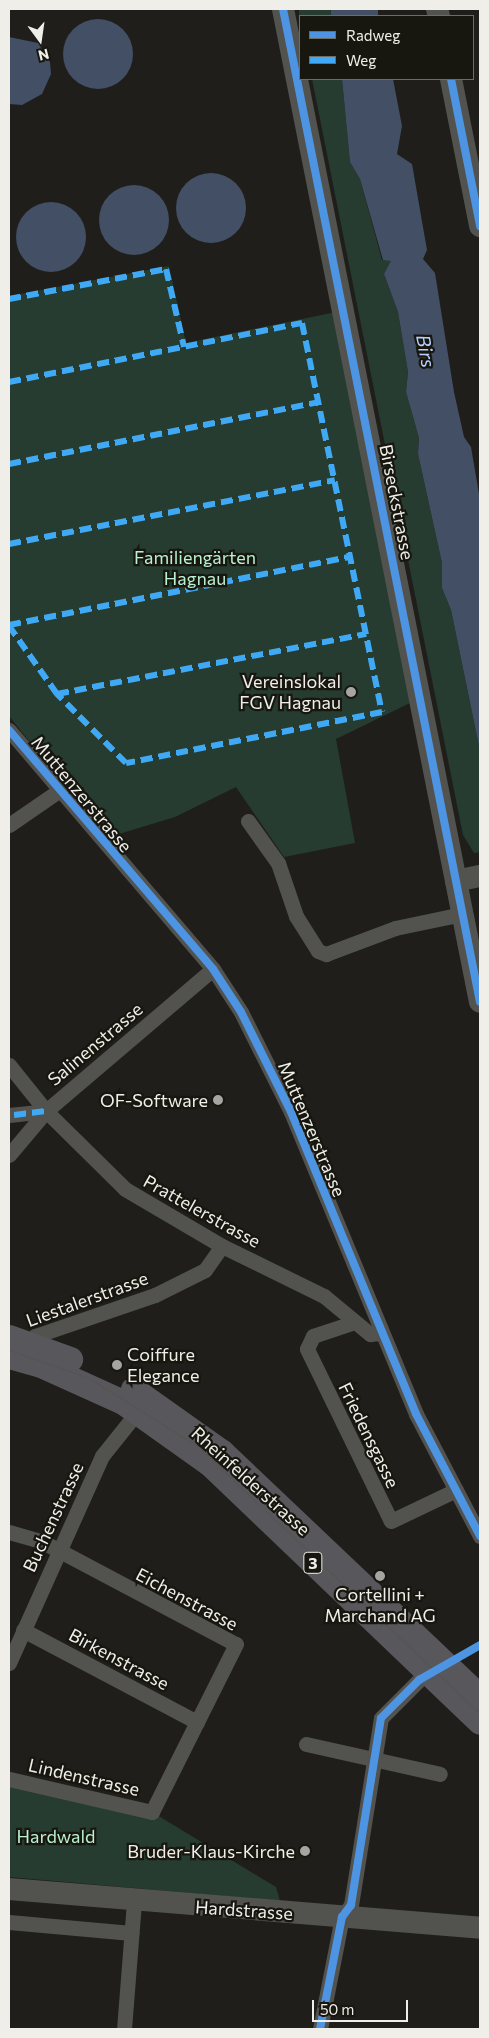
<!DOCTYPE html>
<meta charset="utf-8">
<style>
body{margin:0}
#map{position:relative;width:489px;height:2038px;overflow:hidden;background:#1f1e1a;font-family:Commissioner,sans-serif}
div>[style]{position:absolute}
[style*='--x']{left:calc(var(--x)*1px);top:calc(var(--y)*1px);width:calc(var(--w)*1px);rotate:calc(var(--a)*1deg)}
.green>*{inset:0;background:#263c30;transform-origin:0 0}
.water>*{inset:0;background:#434f64;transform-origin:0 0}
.round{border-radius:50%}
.street>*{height:15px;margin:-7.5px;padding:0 7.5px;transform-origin:7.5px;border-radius:7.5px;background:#52524f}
.secondary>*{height:22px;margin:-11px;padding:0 11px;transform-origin:11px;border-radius:11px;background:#52524f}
.primary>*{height:25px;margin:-12.5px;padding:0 12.5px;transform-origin:12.5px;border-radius:12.5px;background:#58575c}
.tram>*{height:1px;margin:-0.5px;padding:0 0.5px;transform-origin:0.5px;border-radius:0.5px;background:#565552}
.quiet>*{height:6px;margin-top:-3px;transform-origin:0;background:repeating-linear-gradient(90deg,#3fa9f5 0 12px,transparent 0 18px)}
.cycleway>*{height:8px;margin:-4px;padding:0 4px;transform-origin:4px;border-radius:4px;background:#4d94e3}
.dots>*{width:14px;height:14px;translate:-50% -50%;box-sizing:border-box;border:2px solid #17160f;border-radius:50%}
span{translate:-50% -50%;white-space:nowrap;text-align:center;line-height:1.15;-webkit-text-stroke:4.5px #17160f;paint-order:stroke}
.shield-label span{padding:1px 4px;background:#17160f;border:1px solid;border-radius:4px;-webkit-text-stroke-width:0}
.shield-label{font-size:16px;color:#efeee9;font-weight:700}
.street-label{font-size:18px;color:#efeee9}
.park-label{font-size:18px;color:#b9f1d1}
.poi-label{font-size:18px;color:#efeee9}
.right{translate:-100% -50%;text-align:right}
.left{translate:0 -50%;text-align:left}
.water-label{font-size:19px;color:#b4cefd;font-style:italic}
.frame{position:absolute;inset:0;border:10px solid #efeee9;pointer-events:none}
.legend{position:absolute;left:299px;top:15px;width:175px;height:65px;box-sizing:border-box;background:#17160f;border:1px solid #6d6c66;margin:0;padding:6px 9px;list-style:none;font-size:15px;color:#efeee9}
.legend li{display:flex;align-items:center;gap:10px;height:25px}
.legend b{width:25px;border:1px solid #6d6c66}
.north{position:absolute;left:15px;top:15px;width:50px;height:50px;-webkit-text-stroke:4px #17160f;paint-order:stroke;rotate:166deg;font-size:14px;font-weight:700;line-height:20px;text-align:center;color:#efeee9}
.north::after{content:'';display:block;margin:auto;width:18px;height:22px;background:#efeee9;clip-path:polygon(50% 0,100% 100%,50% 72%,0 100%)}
.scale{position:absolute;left:312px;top:2000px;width:96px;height:22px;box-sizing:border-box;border:2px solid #efeee9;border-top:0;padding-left:6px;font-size:15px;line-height:18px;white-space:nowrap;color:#efeee9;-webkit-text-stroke:4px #17160f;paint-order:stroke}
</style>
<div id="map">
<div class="green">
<div style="left:299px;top:9px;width:32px;height:7px"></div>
<div style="clip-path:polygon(312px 79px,342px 79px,350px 162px,360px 179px,382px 260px,391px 260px,391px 267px,384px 274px,398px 312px,408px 372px,406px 392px,419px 438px,418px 454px,442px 563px,442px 588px,451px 610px,480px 751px,480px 852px,474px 853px,463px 835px)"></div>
<div style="clip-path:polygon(169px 266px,186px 343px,336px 312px,410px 703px,336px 739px,355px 843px,284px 857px,236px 787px,175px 817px,109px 837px,89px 796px,70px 773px,50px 757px,45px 761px,9px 716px,9px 296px)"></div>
<div style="clip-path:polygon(9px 1779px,152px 1812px,276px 1887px,280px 1901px,9px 1877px)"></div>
</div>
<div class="water">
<div style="left:331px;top:9px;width:47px;height:7px"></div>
<div class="round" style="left:63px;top:19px;width:70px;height:70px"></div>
<div style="clip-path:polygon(9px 37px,38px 43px,50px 62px,51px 74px,42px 94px,22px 105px,9px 104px)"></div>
<div style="clip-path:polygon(342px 79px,393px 79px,402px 126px,397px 154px,412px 164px,427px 250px,423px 259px,435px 273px,454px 392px,464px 437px,471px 447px,480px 500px,480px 751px,451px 610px,442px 588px,442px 563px,418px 454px,419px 438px,406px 392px,408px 372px,398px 312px,384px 274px,391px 261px,383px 260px,360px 179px,350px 162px)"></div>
<div class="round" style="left:176px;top:173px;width:70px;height:70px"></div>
<div class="round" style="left:99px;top:185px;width:70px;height:70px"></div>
<div class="round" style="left:16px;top:202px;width:70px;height:70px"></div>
</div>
<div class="street">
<div style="--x:9;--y:730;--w:314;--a:49.5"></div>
<div style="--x:213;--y:969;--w:51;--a:56.9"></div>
<div style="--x:241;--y:1012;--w:112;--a:63.4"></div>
<div style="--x:291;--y:1112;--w:327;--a:67.5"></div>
<div style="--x:416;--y:1414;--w:138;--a:62.3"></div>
<div style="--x:248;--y:821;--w:52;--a:54.5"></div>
<div style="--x:278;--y:863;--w:56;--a:71.2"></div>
<div style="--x:296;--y:916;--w:41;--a:57.8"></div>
<div style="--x:318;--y:951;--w:9;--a:21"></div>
<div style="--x:326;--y:954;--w:74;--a:-20.6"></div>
<div style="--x:395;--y:928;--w:68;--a:-11.8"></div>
<div style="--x:9;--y:825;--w:58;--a:-34.5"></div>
<div style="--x:9;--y:1065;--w:59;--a:51.2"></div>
<div style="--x:46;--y:1111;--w:111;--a:44.6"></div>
<div style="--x:125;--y:1189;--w:113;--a:30.4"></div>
<div style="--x:222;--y:1246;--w:114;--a:26.1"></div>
<div style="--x:324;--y:1296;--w:60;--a:39.6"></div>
<div style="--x:370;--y:1334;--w:10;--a:-6"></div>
<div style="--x:9;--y:1115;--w:37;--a:-6"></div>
<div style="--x:9;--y:1155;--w:57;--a:-49.9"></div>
<div style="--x:46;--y:1111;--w:219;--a:-40.4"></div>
<div style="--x:352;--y:1323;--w:41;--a:161.6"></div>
<div style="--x:313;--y:1336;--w:14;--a:115"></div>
<div style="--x:307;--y:1349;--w:191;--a:64"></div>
<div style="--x:391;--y:1521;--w:72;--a:-25.5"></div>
<div style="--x:23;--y:1346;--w:16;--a:-40"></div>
<div style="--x:35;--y:1336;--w:127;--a:-18.9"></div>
<div style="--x:155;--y:1295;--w:56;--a:-26.6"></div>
<div style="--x:205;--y:1270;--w:29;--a:-55"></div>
<div style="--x:9;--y:1532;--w:35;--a:16"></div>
<div style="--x:43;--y:1542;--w:218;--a:27.9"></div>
<div style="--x:236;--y:1644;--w:188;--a:116.6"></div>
<div style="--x:152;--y:1812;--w:147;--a:-167"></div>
<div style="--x:23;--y:1630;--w:197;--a:27.9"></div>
<div style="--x:9;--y:1663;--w:227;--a:-65.8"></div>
<div style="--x:102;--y:1456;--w:64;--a:-51.3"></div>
<div style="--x:306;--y:1744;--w:137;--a:12.6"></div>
<div style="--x:9;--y:1922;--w:123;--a:5.1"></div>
<div style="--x:124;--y:2029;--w:127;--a:-85.5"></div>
<div style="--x:320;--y:2029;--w:114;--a:-78.9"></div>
<div style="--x:342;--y:1917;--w:15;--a:-53"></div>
<div style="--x:351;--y:1905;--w:189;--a:-80.9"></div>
<div style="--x:381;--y:1718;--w:54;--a:-45"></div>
</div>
<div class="secondary">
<div style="--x:283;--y:9;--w:1012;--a:78.78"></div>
<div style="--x:437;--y:9;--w:7;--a:74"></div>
<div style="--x:451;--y:79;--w:150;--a:78.8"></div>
<div style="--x:456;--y:881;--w:25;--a:-12"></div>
<div style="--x:9;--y:1889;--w:473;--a:4.7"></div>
</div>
<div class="primary">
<div style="--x:9;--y:1337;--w:65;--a:19.8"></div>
<div style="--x:9;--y:1356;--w:33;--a:16"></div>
<div style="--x:41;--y:1365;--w:90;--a:24.3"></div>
<div style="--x:123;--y:1402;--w:107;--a:35.5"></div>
<div style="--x:210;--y:1464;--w:373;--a:43.7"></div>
<div style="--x:133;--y:1389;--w:109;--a:35.3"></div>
<div style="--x:222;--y:1452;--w:356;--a:43.5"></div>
</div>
<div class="tram">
<div style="--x:9;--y:1350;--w:85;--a:19.3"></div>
<div style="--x:89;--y:1378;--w:126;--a:32.1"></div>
<div style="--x:196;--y:1445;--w:391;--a:43.4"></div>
</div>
<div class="quiet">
<div style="--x:9;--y:299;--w:160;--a:-10.8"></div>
<div style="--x:166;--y:269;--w:80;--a:77"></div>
<div style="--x:9;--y:382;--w:299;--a:-11.4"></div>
<div style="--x:302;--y:323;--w:397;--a:78.4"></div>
<div style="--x:382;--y:712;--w:261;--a:168.7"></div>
<div style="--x:126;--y:763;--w:98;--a:-135"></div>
<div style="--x:57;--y:694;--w:83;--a:-125.2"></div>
<div style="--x:9;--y:464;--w:316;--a:-11.3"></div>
<div style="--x:9;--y:544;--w:332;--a:-11.1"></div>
<div style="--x:9;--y:625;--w:348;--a:-11.3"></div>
<div style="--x:57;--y:694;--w:315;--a:-11"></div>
<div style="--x:14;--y:1115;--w:32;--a:-7"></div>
</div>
<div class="cycleway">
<div style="--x:283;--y:9;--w:1012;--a:78.78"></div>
<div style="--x:451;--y:79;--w:150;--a:78.8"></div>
<div style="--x:9;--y:730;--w:314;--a:49.5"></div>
<div style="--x:213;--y:969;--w:51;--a:56.9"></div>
<div style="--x:241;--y:1012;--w:112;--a:63.4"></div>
<div style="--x:291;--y:1112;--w:327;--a:67.5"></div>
<div style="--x:416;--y:1414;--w:138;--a:62.3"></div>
<div style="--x:320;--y:2029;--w:114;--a:-78.9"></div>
<div style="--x:342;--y:1917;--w:15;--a:-53"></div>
<div style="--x:351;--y:1905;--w:189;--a:-80.9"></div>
<div style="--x:381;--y:1718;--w:54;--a:-45"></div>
<div style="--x:419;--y:1680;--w:70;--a:-29.8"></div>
</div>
<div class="dots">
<div style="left:351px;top:692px;background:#a6a5a1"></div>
<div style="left:218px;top:1100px;background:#a6a5a1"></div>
<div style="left:117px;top:1365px;background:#a6a5a1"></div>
<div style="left:380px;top:1576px;background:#a6a5a1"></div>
<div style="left:305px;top:1851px;background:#a6a5a1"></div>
</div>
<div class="shield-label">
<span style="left:313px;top:1563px">3</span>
</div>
<div class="street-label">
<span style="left:397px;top:502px;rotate:79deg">Birseckstrasse</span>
<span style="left:82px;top:794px;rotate:50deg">Muttenzerstrasse</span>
<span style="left:95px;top:1044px;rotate:-40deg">Salinenstrasse</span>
<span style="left:312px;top:1129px;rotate:67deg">Muttenzerstrasse</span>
<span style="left:202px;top:1211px;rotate:29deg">Prattelerstrasse</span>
<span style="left:87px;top:1299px;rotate:-20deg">Liestalerstrasse</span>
<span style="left:369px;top:1435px;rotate:64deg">Friedensgasse</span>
<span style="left:251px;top:1481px;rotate:42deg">Rheinfelderstrasse</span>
<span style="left:53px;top:1517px;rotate:-65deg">Buchenstrasse</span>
<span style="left:187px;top:1599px;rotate:28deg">Eichenstrasse</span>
<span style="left:119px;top:1659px;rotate:28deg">Birkenstrasse</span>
<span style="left:84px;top:1777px;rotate:13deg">Lindenstrasse</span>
<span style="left:244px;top:1910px;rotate:4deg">Hardstrasse</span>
</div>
<div class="park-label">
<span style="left:195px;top:568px">Familiengärten<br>Hagnau</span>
<span style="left:56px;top:1836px">Hardwald</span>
</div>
<div class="poi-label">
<span class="right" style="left:341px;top:692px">Vereinslokal<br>FGV Hagnau</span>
<span class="right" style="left:208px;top:1100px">OF-Software</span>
<span class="left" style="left:127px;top:1365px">Coiffure<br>Elegance</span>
<span style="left:380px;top:1605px">Cortellini +<br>Marchand AG</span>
<span class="right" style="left:295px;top:1851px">Bruder-Klaus-Kirche</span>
</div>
<div class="water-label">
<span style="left:426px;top:351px;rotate:79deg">Birs</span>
</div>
<div class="frame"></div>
<ul class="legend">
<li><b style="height:6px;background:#4d94e3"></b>Radweg</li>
<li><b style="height:6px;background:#3fa9f5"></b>Weg</li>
</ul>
<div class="north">N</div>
<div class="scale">50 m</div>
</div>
